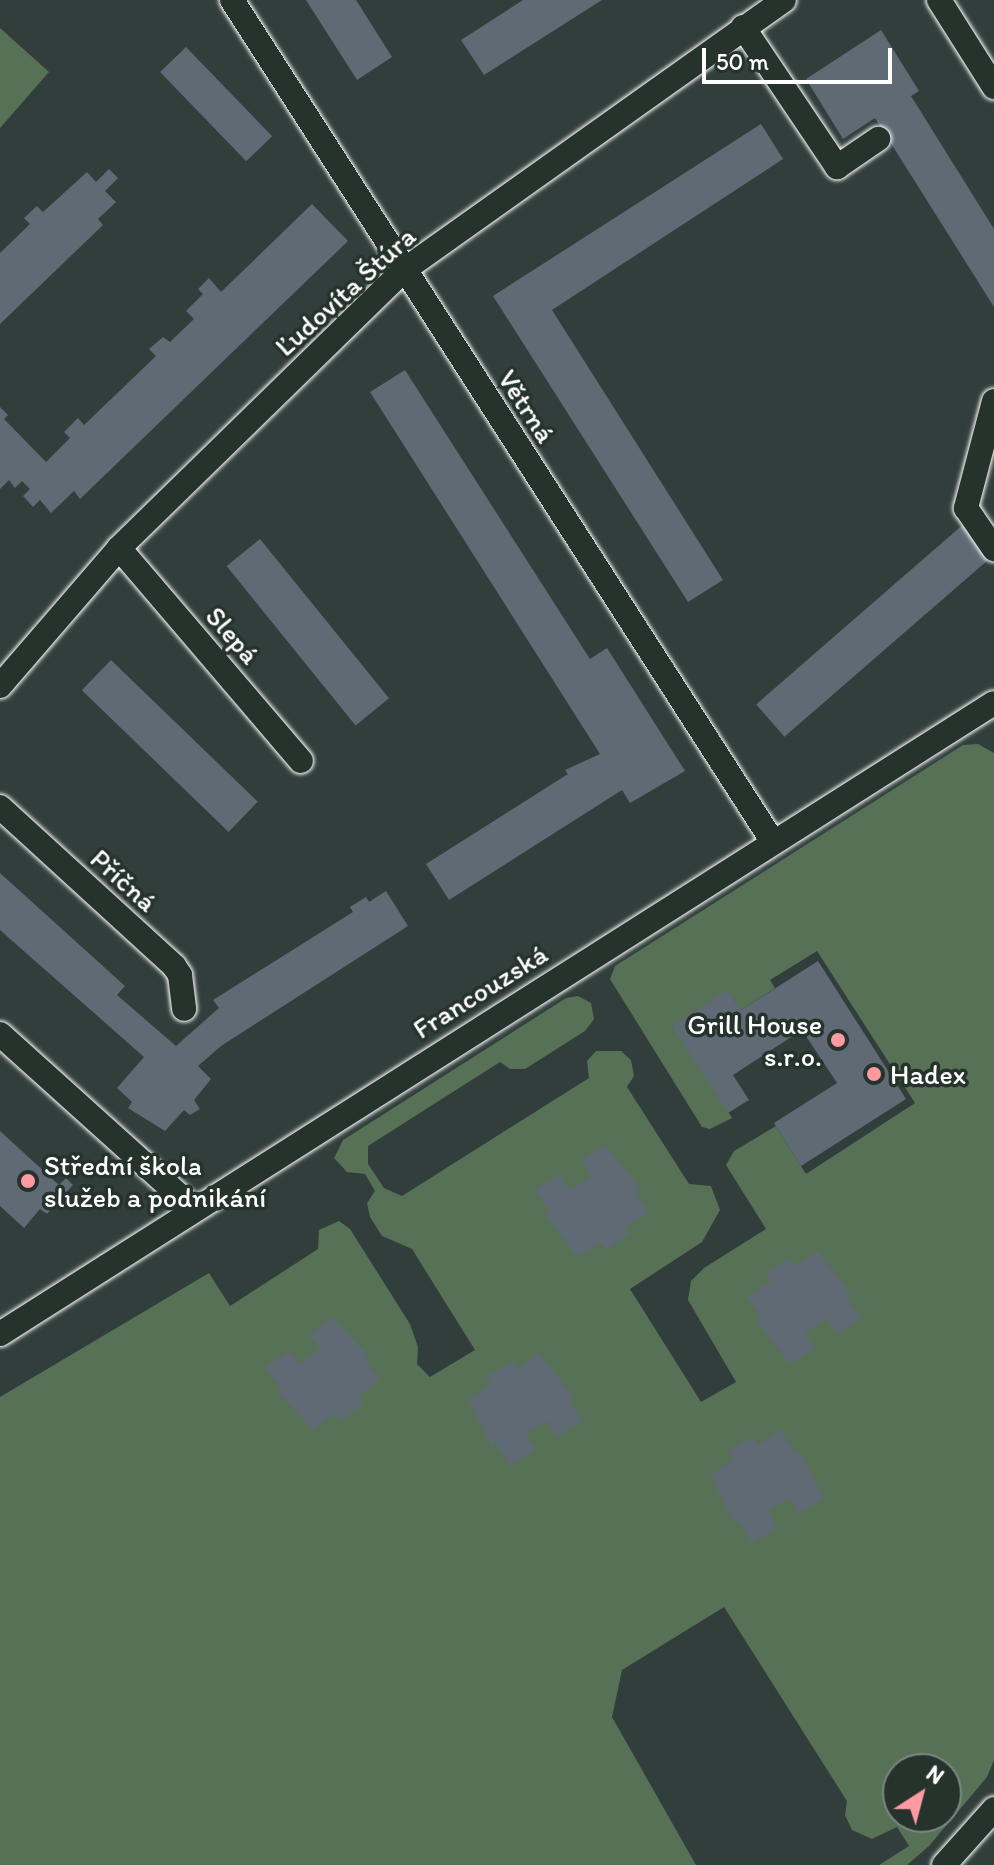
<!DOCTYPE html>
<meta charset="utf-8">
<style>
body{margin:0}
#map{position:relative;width:994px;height:1865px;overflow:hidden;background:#313e3b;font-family:Itim,sans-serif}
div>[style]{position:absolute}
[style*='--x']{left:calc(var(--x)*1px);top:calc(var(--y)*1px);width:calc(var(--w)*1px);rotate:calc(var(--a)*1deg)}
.green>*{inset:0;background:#577156}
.building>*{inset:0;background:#5f6a74;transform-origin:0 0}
.roads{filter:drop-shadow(0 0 2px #fff) drop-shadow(0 0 2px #fff)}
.minor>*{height:24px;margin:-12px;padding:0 12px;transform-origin:12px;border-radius:12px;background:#26332d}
.dots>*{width:22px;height:22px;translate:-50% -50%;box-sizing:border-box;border:4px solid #26332d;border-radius:50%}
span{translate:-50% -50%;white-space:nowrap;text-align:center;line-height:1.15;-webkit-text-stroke:7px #26332d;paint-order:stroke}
.street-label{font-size:28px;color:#fff}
.poi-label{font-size:28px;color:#fff}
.right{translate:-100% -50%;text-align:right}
.left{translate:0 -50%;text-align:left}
.north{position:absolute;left:882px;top:1753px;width:80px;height:80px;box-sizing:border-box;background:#26332d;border:2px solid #7d8581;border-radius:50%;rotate:36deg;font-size:22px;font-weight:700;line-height:32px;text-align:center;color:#fff}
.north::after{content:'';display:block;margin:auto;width:28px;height:36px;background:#ff9aa2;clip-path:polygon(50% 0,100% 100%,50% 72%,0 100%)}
.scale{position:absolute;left:702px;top:48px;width:190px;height:36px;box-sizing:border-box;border:4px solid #fff;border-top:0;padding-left:10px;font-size:24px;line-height:28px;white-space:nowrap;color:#fff;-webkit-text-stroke:6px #26332d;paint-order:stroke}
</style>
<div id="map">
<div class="green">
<div style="clip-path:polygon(0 28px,49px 72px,0 128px)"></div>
<div style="clip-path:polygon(evenodd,978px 744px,994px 753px,994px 1760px,987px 1777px,929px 1846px,907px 1865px,879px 1865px,909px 1846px,897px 1827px,872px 1839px,852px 1830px,845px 1815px,847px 1801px,724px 1607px,622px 1670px,612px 1717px,696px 1865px,0 1865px,0 1397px,209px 1273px,230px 1306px,318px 1249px,319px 1230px,339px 1221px,350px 1229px,410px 1324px,418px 1347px,417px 1364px,430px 1377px,475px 1350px,412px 1249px,382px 1236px,370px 1217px,367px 1203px,375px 1191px,365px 1174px,347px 1172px,334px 1158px,343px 1140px,566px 998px,578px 996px,591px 1003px,594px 1019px,585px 1031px,525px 1069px,510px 1069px,500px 1062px,368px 1146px,368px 1164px,384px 1188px,402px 1196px,589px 1078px,587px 1061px,596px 1051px,621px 1051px,631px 1060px,634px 1076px,627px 1087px,689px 1184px,711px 1186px,720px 1210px,702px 1242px,630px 1289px,701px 1402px,736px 1382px,688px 1300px,691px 1281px,704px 1268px,766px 1229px,726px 1165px,734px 1151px,776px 1126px,806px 1174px,915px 1103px,817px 951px,770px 980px,775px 988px,741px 1010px,727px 991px,673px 1026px,732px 1118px,710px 1129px,702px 1127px,610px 979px,615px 966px,963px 745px,978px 744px,898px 1769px,946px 1769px,946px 1817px,898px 1817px,898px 1769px)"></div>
</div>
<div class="building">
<div style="clip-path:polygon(306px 0,356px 0,392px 57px,357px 80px)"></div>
<div style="clip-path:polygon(523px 0,602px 0,484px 75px,461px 40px)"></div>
<div style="clip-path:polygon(881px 30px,919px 91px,911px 96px,994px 229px,994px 307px,875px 118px,843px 139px,806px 79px)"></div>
<div style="left:186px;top:47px;width:124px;height:36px;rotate:46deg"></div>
<div style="clip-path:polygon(761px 124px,783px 159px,552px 310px,723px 580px,688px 602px,493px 296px)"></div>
<div style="clip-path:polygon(109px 169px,118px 178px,105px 191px,116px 202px,98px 219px,103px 225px,0 324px,0 253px,30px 224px,24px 218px,37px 206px,43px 212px,87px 172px,96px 182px)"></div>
<div style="clip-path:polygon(312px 204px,348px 241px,80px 499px,74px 491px,51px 513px,40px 500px,33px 507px,23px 496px,30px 489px,22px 481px,15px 488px,9px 480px,0 489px,0 407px,8px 415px,4px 419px,46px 462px,70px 438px,64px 432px,78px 418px,84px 425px,156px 356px,149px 349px,163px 337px,170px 342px,194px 319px,186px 311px,203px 294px,198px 289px,209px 278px,221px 292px)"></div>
<div style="clip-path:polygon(405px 370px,590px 659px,607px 648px,685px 771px,630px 803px,622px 790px,449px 900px,426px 864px,568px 774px,565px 770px,600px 754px,370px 392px)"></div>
<div style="left:966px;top:522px;width:43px;height:278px;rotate:49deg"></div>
<div style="left:260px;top:539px;width:205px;height:43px;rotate:51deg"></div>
<div style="left:111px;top:660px;width:204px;height:42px;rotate:44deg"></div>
<div style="clip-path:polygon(0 873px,125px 986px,117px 995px,176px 1046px,219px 1008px,213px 1000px,353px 912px,350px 907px,366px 897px,369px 902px,386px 891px,408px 926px,221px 1046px,198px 1066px,211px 1079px,194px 1100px,200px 1109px,190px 1115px,184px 1110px,165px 1131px,128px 1108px,132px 1102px,117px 1088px,144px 1057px,0 930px)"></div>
<div style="clip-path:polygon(818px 961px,906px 1099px,801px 1166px,774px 1123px,837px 1083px,802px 1030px,733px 1075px,749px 1100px,728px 1113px,672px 1026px,727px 990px,741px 1010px)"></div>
<div style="clip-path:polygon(0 1131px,59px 1185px,66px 1178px,73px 1185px,47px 1214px,40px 1209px,24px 1228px,0 1206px)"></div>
<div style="clip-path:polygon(606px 1145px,639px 1187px,635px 1191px,649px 1212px,625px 1227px,630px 1234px,606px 1250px,601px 1243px,577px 1257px,545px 1214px,549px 1212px,535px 1190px,560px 1174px,570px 1190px,591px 1176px,582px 1161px)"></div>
<div style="clip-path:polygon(818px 1251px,851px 1295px,847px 1298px,861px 1319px,836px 1334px,827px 1319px,805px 1333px,815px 1348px,790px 1364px,756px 1320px,761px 1317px,747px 1296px,771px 1282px,765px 1273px,790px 1258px,794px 1266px)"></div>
<div style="clip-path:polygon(332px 1317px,369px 1356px,364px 1359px,380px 1379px,358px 1396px,364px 1403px,341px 1421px,335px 1414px,313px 1430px,277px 1391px,281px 1388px,265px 1368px,289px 1350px,300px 1364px,320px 1349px,309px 1335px)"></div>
<div style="clip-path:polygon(539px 1354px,573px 1396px,569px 1399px,582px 1421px,556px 1437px,547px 1421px,526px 1434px,536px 1449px,510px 1466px,496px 1444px,492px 1447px,468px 1399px,491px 1384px,487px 1376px,512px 1361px,517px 1369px)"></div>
<div style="clip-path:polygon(781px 1430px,795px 1452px,799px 1450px,824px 1498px,799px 1514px,789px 1498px,768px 1511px,777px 1527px,752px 1543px,739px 1521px,734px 1523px,710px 1475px,733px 1460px,728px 1452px,753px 1436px,758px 1445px)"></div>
</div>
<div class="roads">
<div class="minor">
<div style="--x:232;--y:0;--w:1001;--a:57.28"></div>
<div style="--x:939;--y:0;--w:103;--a:57.7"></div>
<div style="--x:743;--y:27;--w:169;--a:56.1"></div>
<div style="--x:837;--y:167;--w:50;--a:-34.3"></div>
<div style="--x:994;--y:401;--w:111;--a:104.7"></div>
<div style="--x:966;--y:508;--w:50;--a:55.7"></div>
<div style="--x:119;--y:548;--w:280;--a:49.5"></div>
<div style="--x:0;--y:686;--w:182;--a:-49.2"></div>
<div style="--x:119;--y:548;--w:398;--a:-44.3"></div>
<div style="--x:404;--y:270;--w:466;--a:-35.4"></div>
<div style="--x:0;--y:807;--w:236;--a:42.4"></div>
<div style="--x:174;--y:966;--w:11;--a:56"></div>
<div style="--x:180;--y:975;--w:34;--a:83"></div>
<div style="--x:0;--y:1034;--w:260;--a:42"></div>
<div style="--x:0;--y:1334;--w:1177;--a:-32.41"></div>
<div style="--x:944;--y:1865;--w:75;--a:-48.2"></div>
</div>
</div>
<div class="dots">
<div style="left:838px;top:1040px;background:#ff9aa2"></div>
<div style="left:874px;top:1074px;background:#ff9aa2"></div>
<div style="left:28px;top:1181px;background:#ff9aa2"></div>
</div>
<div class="street-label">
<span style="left:345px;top:291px;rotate:-42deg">Ľudovíta Štúra</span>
<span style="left:527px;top:406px;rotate:57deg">Větrná</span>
<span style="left:233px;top:635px;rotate:49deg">Slepá</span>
<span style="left:124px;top:880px;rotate:42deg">Příčná</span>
<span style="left:480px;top:991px;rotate:-32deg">Francouzská</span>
</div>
<div class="poi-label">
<span class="right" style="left:822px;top:1040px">Grill House<br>s.r.o.</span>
<span class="left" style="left:890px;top:1074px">Hadex</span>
<span class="left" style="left:44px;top:1181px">Střední škola<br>služeb a podnikání</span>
</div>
<div class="north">N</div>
<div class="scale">50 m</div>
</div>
